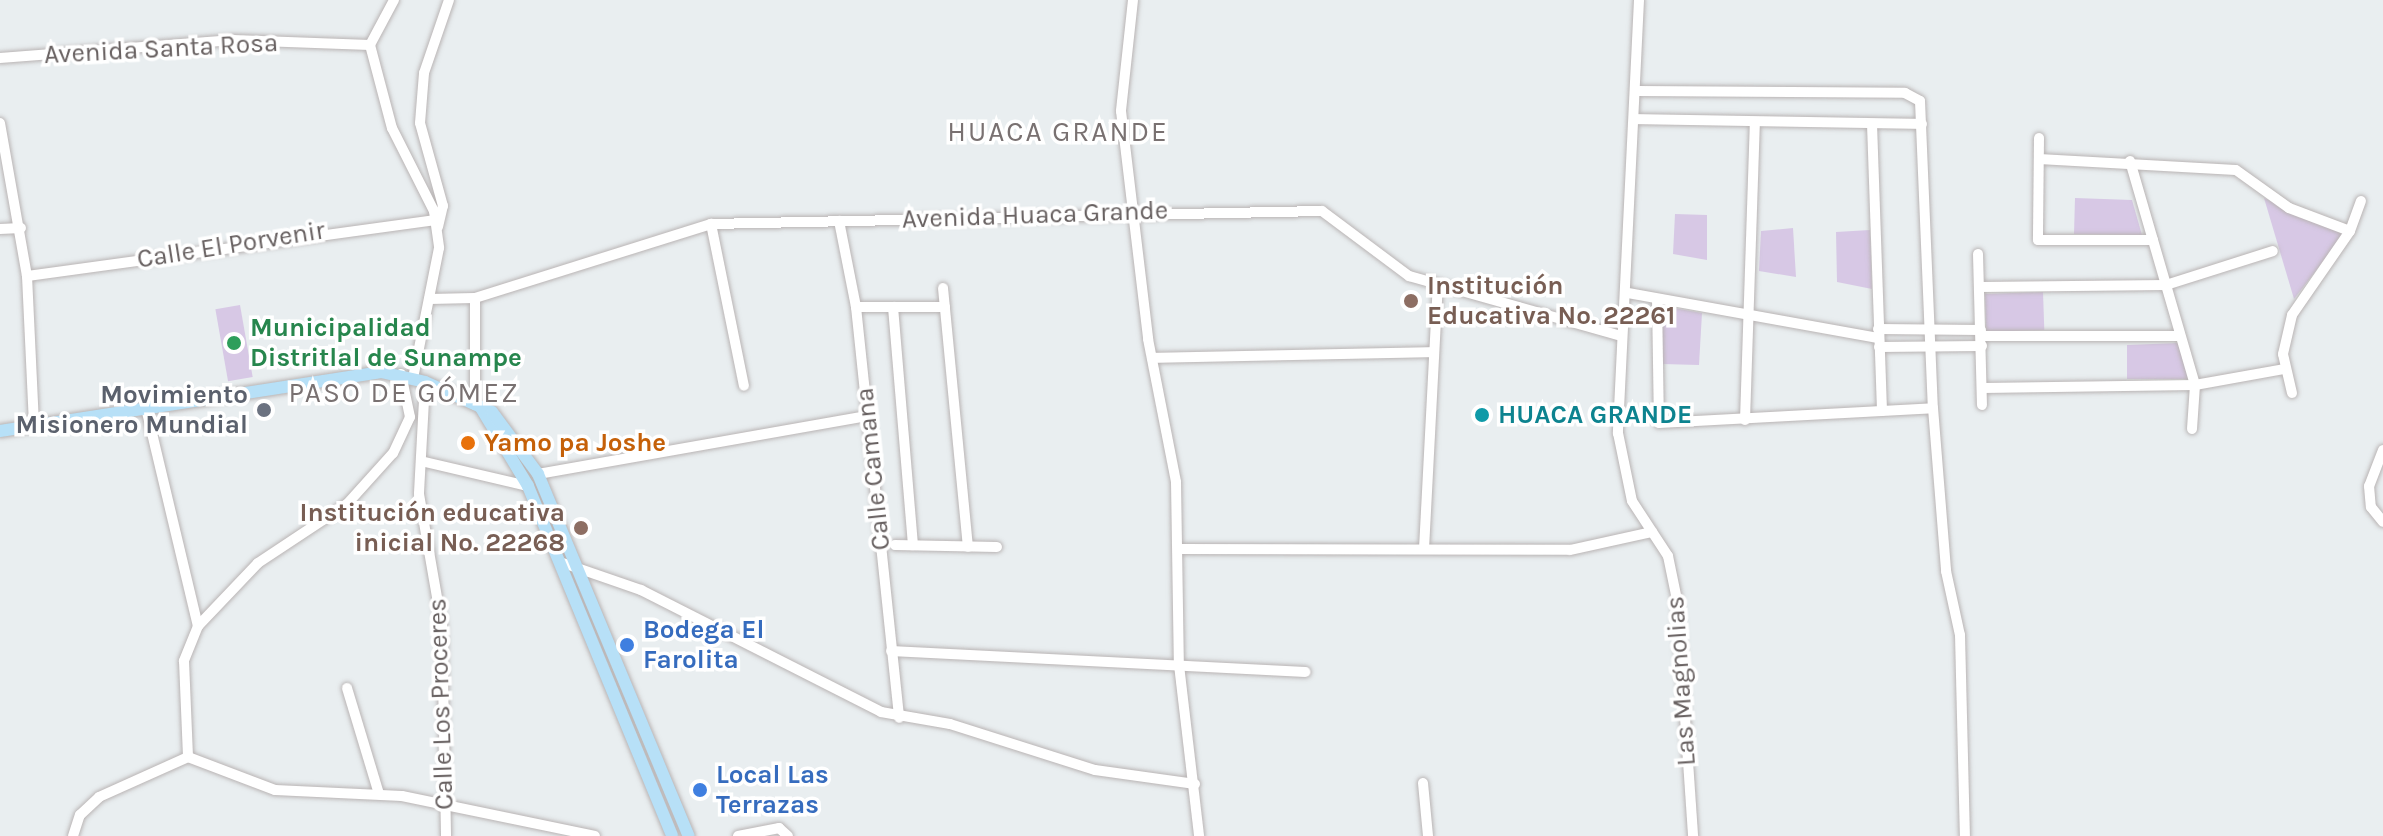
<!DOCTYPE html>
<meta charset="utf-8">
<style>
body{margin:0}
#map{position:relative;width:2383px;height:836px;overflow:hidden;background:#e9eef0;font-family:Karla,sans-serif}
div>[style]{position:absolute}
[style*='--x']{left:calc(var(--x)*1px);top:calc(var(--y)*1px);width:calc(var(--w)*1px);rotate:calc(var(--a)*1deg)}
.green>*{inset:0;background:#d7c8e5;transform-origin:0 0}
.roads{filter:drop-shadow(0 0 2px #b9b4b4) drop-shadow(0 0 2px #b9b4b4)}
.minor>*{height:10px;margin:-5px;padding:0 5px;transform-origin:5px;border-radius:5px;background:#fff}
.major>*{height:12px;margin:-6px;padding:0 6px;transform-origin:6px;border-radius:6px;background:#b7e0f7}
.dots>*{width:22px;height:22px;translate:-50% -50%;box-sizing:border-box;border:4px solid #fff;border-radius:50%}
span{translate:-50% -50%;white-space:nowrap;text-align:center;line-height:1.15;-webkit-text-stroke:7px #fff;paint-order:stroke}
.street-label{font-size:26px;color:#676060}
.education-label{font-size:26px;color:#785e54;font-weight:700}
.left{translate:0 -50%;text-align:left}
.right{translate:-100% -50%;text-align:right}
.leisure-label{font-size:26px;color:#27864d;font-weight:700}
.worship-label{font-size:26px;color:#5b616d;font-weight:700}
.culture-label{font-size:26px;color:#0d838f;font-weight:700}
.food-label{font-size:26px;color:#c56008;font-weight:700}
.shop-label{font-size:26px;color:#366cbe;font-weight:700}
.neighbourhood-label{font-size:28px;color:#797171;letter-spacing:2px}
</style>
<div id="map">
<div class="green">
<div style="clip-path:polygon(2075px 198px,2132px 200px,2142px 235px,2074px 234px)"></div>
<div style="clip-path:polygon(2264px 198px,2345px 233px,2294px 299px)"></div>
<div style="clip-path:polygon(1675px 214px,1707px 215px,1707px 260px,1673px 254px)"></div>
<div style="clip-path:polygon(1793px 228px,1796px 277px,1759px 271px,1761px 231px)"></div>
<div style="clip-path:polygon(1870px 230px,1872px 289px,1837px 282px,1836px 232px)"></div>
<div style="left:2043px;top:292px;width:38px;height:58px;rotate:88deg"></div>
<div style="left:240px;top:305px;width:73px;height:25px;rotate:80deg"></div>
<div style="clip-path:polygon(1662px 306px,1702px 313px,1699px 365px,1662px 364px)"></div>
<div style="clip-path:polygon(2179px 343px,2189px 379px,2127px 379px,2127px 345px)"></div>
</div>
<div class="roads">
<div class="minor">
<div style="--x:394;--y:0;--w:51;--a:118.1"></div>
<div style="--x:370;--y:45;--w:86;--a:75.2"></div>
<div style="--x:392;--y:128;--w:93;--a:63.2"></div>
<div style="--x:434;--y:211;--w:37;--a:82"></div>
<div style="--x:439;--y:248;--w:133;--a:101.3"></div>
<div style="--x:1133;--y:0;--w:112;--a:96.2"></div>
<div style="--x:1121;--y:111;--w:230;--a:83.2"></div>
<div style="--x:1148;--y:339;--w:146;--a:78.9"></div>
<div style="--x:1176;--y:482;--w:183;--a:89.1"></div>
<div style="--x:1179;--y:665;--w:172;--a:83.3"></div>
<div style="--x:1639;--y:0;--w:434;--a:92.8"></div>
<div style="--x:1618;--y:433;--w:69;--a:78.4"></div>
<div style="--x:1632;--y:501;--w:66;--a:56.8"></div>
<div style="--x:1668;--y:556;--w:45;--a:78.4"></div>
<div style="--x:1677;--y:600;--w:237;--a:86.1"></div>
<div style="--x:0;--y:58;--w:234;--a:-4.4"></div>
<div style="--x:233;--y:40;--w:137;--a:2.1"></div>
<div style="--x:1637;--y:91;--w:268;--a:0.4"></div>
<div style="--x:1905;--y:93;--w:17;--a:28"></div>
<div style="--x:1920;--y:101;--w:307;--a:87.6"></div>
<div style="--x:1933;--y:408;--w:164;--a:85.4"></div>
<div style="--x:1946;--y:571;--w:66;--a:77.7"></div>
<div style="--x:1960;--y:635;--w:201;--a:88.6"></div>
<div style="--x:1635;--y:119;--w:287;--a:1"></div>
<div style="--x:0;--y:123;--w:155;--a:80"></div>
<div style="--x:27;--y:276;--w:150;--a:87.3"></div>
<div style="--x:1872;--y:124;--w:287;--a:88"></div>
<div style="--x:2039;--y:138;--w:102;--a:90.6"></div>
<div style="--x:2038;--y:240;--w:115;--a:0"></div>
<div style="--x:2039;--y:159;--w:197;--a:3.2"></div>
<div style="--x:2236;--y:170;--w:65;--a:35.6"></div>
<div style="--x:2289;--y:208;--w:65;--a:20.7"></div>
<div style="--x:2130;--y:161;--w:233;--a:73.8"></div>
<div style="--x:2195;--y:385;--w:44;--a:93.9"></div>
<div style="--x:839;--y:221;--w:88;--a:78.8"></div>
<div style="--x:856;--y:307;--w:413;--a:84"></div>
<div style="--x:711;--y:224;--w:165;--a:78.5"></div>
<div style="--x:438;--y:227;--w:22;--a:-77"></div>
<div style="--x:443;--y:206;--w:86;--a:-105.5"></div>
<div style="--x:420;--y:123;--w:50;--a:-85.4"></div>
<div style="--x:424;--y:73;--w:77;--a:-71.1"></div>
<div style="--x:0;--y:229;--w:21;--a:-3"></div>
<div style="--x:1978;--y:254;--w:151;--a:88.5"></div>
<div style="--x:27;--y:276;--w:413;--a:-7.8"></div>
<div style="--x:1980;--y:287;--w:186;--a:-0.6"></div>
<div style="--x:2166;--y:285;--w:112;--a:-17.6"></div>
<div style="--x:943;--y:288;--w:260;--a:84.5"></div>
<div style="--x:1628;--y:293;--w:254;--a:10.2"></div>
<div style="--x:429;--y:299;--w:46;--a:-1.2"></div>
<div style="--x:475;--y:298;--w:247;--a:-17.4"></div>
<div style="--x:711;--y:224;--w:611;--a:-1.22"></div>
<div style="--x:1322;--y:211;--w:109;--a:36.8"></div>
<div style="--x:1409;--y:276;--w:220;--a:15.8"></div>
<div style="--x:1657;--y:299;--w:124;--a:89.1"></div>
<div style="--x:1659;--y:423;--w:274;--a:-3.1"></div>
<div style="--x:856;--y:307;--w:89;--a:0"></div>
<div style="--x:893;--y:307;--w:239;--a:85.2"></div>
<div style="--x:1878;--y:329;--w:103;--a:0.6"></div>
<div style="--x:1982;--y:336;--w:198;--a:0"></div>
<div style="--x:1879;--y:347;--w:103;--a:-0.6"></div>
<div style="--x:1152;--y:358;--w:282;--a:-1.2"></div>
<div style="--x:401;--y:374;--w:44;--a:78.2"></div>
<div style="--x:410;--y:417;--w:40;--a:115"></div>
<div style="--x:393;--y:453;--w:69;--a:132"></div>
<div style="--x:347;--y:504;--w:107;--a:146.5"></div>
<div style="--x:258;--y:563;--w:87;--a:133.6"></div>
<div style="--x:198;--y:626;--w:38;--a:112"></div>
<div style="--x:184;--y:661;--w:96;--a:87.6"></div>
<div style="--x:188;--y:757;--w:93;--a:20.8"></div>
<div style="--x:275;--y:790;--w:127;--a:2.7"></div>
<div style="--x:402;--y:796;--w:197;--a:11.7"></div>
<div style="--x:425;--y:382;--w:112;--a:93.1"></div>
<div style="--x:419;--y:494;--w:134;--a:80.1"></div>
<div style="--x:442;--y:626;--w:210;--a:88.9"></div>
<div style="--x:1983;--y:388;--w:212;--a:-0.8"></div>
<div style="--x:2195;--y:385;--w:90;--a:-10.2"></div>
<div style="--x:2292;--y:393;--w:40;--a:-103"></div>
<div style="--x:2283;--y:354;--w:40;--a:-77"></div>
<div style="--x:2292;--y:315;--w:102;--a:-55.4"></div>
<div style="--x:2350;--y:231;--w:32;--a:-70"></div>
<div style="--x:475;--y:405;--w:107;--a:-90"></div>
<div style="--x:146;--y:408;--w:224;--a:76.6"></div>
<div style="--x:1745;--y:420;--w:298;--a:-88.1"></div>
<div style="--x:2383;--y:450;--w:39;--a:111"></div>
<div style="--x:2369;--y:486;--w:21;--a:85"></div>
<div style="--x:2371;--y:507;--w:19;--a:51"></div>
<div style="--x:425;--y:462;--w:106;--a:13.1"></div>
<div style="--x:538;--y:474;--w:334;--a:-10"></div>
<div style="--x:895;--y:545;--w:102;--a:1.1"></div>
<div style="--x:1179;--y:549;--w:391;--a:0.1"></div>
<div style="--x:1570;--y:550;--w:84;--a:-12.4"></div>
<div style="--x:1424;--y:549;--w:264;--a:-87"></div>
<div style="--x:560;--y:562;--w:86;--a:19.1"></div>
<div style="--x:641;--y:590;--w:269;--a:26.9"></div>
<div style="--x:881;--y:712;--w:70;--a:9.9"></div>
<div style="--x:950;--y:724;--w:152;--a:17.6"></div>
<div style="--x:1095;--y:770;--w:101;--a:8"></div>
<div style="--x:891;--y:651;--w:415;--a:2.9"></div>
<div style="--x:347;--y:688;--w:111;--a:73.2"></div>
<div style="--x:1423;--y:783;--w:53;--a:84.6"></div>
<div style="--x:73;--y:836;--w:22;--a:-72"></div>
<div style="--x:80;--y:815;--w:26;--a:-43"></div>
<div style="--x:99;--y:797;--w:98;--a:-24.2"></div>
<div style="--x:738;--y:836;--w:42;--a:-11"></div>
<div style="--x:779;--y:828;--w:12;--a:42"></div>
</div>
<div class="major">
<div style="--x:481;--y:408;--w:91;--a:58.9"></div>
<div style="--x:528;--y:486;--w:378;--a:67.6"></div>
<div style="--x:0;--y:431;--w:386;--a:-8.8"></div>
<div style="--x:381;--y:372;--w:45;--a:12.8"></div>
<div style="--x:425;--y:382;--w:73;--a:24.1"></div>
<div style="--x:492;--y:412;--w:77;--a:53.4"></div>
<div style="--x:538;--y:474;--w:392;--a:67.4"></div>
</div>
</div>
<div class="dots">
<div style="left:1411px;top:301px;background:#8d6e63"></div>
<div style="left:234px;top:343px;background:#2e9e5b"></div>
<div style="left:264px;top:410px;background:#6b7280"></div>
<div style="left:1482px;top:415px;background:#0f9aa8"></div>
<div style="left:468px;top:443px;background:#e8710a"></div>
<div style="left:581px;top:528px;background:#8d6e63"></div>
<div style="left:627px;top:645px;background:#3f7fe0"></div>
<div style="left:700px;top:790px;background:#3f7fe0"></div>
</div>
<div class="street-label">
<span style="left:161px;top:49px;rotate:-3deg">Avenida Santa Rosa</span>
<span style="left:1035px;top:215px;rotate:-2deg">Avenida Huaca Grande</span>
<span style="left:231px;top:245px;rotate:-9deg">Calle El Porvenir</span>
<span style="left:873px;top:469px;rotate:-96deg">Calle Camana</span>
<span style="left:1681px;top:681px;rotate:-94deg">Las Magnolias</span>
<span style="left:441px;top:704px;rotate:-92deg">Calle Los Proceres</span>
</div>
<div class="education-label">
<span class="left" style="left:1427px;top:301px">Institución<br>Educativa No. 22261</span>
<span class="right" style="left:565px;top:528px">Institución educativa<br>inicial No. 22268</span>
</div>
<div class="leisure-label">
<span class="left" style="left:250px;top:343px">Municipalidad<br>Distritlal de Sunampe</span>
</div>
<div class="worship-label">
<span class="right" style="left:248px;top:410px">Movimiento<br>Misionero Mundial</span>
</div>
<div class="culture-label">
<span class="left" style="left:1498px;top:415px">HUACA GRANDE</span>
</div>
<div class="food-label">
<span class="left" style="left:484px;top:443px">Yamo pa Joshe</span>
</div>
<div class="shop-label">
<span class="left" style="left:643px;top:645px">Bodega El<br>Farolita</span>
<span class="left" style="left:716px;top:790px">Local Las<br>Terrazas</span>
</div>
<div class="neighbourhood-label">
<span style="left:1058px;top:132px">HUACA GRANDE</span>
<span style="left:404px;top:393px">PASO DE GÓMEZ</span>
</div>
</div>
